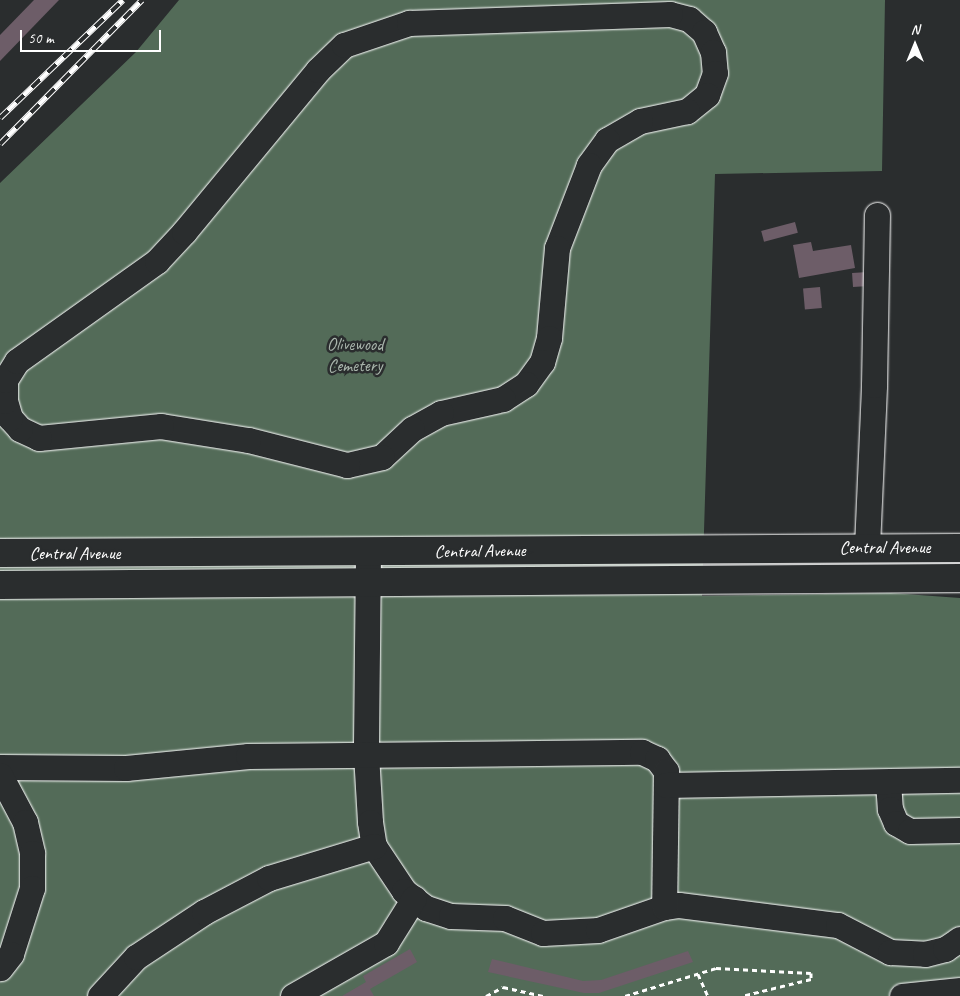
<!DOCTYPE html>
<style>
body{margin:0}
#map{position:relative;width:960px;height:996px;overflow:hidden;background:#2a2d2e;font-family:Caveat,sans-serif}
div>[style]{position:absolute}
[style*='--x']{left:calc(var(--x)*1px);top:calc(var(--y)*1px);width:calc(var(--w)*1px);rotate:calc(var(--a)*1deg)}
.green>*{inset:0;background:#536b58}
.building>*{inset:0;background:#6d5d68;transform-origin:0 0}
.path>*{height:3px;margin-top:-1.5px;transform-origin:0;background:repeating-linear-gradient(90deg,#fff 0 5px,transparent 0 9px)}
.roads{filter:drop-shadow(0 0 1px #fff) drop-shadow(0 0 1px #fff)}
.minor>*{height:25px;margin:-12.5px;padding:0 12.5px;transform-origin:12.5px;border-radius:12.5px;background:#2a2d2e}
.major>*{height:28px;margin:-14px;padding:0 14px;transform-origin:14px;border-radius:14px;background:#2a2d2e}
.rail>*{height:5.5px;margin-top:-2.75px;transform-origin:0;background:repeating-linear-gradient(90deg,#2a2d2e 0 11px,#fff 0 22px);box-sizing:border-box;border-block:1px solid #fff}
span{translate:-50% -50%;white-space:nowrap;text-align:center;line-height:1.15;-webkit-text-stroke:5px #2a2d2e;paint-order:stroke}
.park-label{font-size:18px;color:#a9b5ac}
.street-label{font-size:18px;color:#fff}
.north{position:absolute;left:890px;top:20px;width:50px;height:50px;-webkit-text-stroke:4px #2a2d2e;paint-order:stroke;rotate:0deg;font-size:14px;font-weight:700;line-height:20px;text-align:center;color:#fff}
.north::after{content:'';display:block;margin:auto;width:18px;height:22px;background:#fff;clip-path:polygon(50% 0,100% 100%,50% 72%,0 100%)}
.scale{position:absolute;left:20px;top:30px;width:141px;height:22px;box-sizing:border-box;border:2px solid #fff;border-top:0;padding-left:6px;font-size:15px;line-height:18px;white-space:nowrap;color:#fff;-webkit-text-stroke:4px #2a2d2e;paint-order:stroke}
</style>
<div id="map">
<div class="green">
<div style="clip-path:polygon(179px 0,885px 0,882px 171px,715px 174px,702px 596px,891px 593px,960px 598px,960px 996px,0 996px,0 183px,136px 52px)"></div>
</div>
<div class="building">
<div style="clip-path:polygon(34px 0,59px 0,0 61px,0 35px)"></div>
<div style="left:795px;top:222px;width:11px;height:35px;rotate:75deg"></div>
<div style="clip-path:polygon(811px 242px,813px 251px,851px 245px,855px 268px,799px 278px,793px 245px)"></div>
<div style="left:868px;top:272px;width:14px;height:16px;rotate:86deg"></div>
<div style="left:820px;top:287px;width:21px;height:17px;rotate:85deg"></div>
<div style="clip-path:polygon(410px 949px,417px 962px,370px 989px,374px 996px,342px 996px,366px 982px,363px 976px)"></div>
<div style="clip-path:polygon(688px 951px,693px 962px,599px 993px,584px 993px,488px 972px,492px 959px,583px 981px,601px 980px)"></div>
</div>
<div class="path">
<div style="--x:698;--y:974;--w:24;--a:66"></div>
<div style="--x:486;--y:996;--w:19;--a:-28"></div>
<div style="--x:503;--y:987;--w:41;--a:12.7"></div>
<div style="--x:625;--y:996;--w:95;--a:-17.1"></div>
<div style="--x:716;--y:968;--w:95;--a:3"></div>
<div style="--x:811;--y:973;--w:6;--a:90"></div>
<div style="--x:811;--y:979;--w:71;--a:166.2"></div>
</div>
<div class="roads">
<div class="minor">
<div style="--x:670;--y:14;--w:20;--a:15"></div>
<div style="--x:689;--y:19;--w:20;--a:41"></div>
<div style="--x:704;--y:32;--w:22;--a:66"></div>
<div style="--x:713;--y:52;--w:21;--a:85"></div>
<div style="--x:715;--y:73;--w:23;--a:110"></div>
<div style="--x:707;--y:95;--w:26;--a:141"></div>
<div style="--x:687;--y:111;--w:48;--a:168"></div>
<div style="--x:640;--y:121;--w:38;--a:150"></div>
<div style="--x:607;--y:140;--w:31;--a:126"></div>
<div style="--x:589;--y:165;--w:89;--a:111.1"></div>
<div style="--x:557;--y:248;--w:90;--a:95.1"></div>
<div style="--x:549;--y:338;--w:25;--a:106"></div>
<div style="--x:542;--y:362;--w:27;--a:126"></div>
<div style="--x:526;--y:384;--w:27;--a:147"></div>
<div style="--x:503;--y:399;--w:64;--a:167.3"></div>
<div style="--x:441;--y:413;--w:33;--a:151"></div>
<div style="--x:412;--y:429;--w:41;--a:137"></div>
<div style="--x:382;--y:457;--w:36;--a:167"></div>
<div style="--x:347;--y:465;--w:102;--a:-165.8"></div>
<div style="--x:248;--y:440;--w:88;--a:-170.9"></div>
<div style="--x:161;--y:426;--w:123;--a:174.4"></div>
<div style="--x:39;--y:438;--w:21;--a:-155"></div>
<div style="--x:20;--y:429;--w:15;--a:-132"></div>
<div style="--x:10;--y:418;--w:18;--a:-106"></div>
<div style="--x:5;--y:401;--w:21;--a:-90"></div>
<div style="--x:5;--y:380;--w:22;--a:-58"></div>
<div style="--x:17;--y:361;--w:172;--a:-35.5"></div>
<div style="--x:157;--y:261;--w:40;--a:-47"></div>
<div style="--x:184;--y:232;--w:210;--a:-50.4"></div>
<div style="--x:318;--y:70;--w:36;--a:-44"></div>
<div style="--x:344;--y:45;--w:69;--a:-18.7"></div>
<div style="--x:409;--y:23;--w:261;--a:-2"></div>
<div style="--x:867;--y:547;--w:162;--a:-87.5"></div>
<div style="--x:874;--y:385;--w:170;--a:-89"></div>
<div style="--x:368;--y:553;--w:201;--a:90.6"></div>
<div style="--x:366;--y:754;--w:68;--a:86.6"></div>
<div style="--x:370;--y:822;--w:24;--a:81"></div>
<div style="--x:374;--y:846;--w:54;--a:56.3"></div>
<div style="--x:404;--y:891;--w:28;--a:38"></div>
<div style="--x:426;--y:908;--w:26;--a:18"></div>
<div style="--x:451;--y:916;--w:54;--a:2.1"></div>
<div style="--x:505;--y:918;--w:41;--a:21.5"></div>
<div style="--x:543;--y:933;--w:55;--a:-3.1"></div>
<div style="--x:598;--y:930;--w:70;--a:-19.2"></div>
<div style="--x:664;--y:907;--w:15;--a:-8"></div>
<div style="--x:679;--y:905;--w:160;--a:7.2"></div>
<div style="--x:838;--y:925;--w:59;--a:27.4"></div>
<div style="--x:890;--y:952;--w:35;--a:3"></div>
<div style="--x:925;--y:954;--w:21;--a:-14"></div>
<div style="--x:945;--y:949;--w:18;--a:-34"></div>
<div style="--x:0;--y:767;--w:126;--a:0.5"></div>
<div style="--x:126;--y:768;--w:123;--a:-5.6"></div>
<div style="--x:248;--y:756;--w:394;--a:-0.6"></div>
<div style="--x:642;--y:752;--w:17;--a:25"></div>
<div style="--x:657;--y:759;--w:15;--a:53"></div>
<div style="--x:666;--y:771;--w:136;--a:90.8"></div>
<div style="--x:0;--y:775;--w:53;--a:62"></div>
<div style="--x:25;--y:822;--w:32;--a:77"></div>
<div style="--x:32;--y:853;--w:35;--a:90"></div>
<div style="--x:32;--y:888;--w:69;--a:107.7"></div>
<div style="--x:11;--y:954;--w:18;--a:128"></div>
<div style="--x:888;--y:782;--w:27;--a:86"></div>
<div style="--x:890;--y:809;--w:15;--a:67"></div>
<div style="--x:896;--y:823;--w:16;--a:30"></div>
<div style="--x:910;--y:831;--w:50;--a:-1.1"></div>
<div style="--x:666;--y:785;--w:294;--a:-1"></div>
<div style="--x:100;--y:996;--w:53;--a:-47.3"></div>
<div style="--x:136;--y:957;--w:82;--a:-33.5"></div>
<div style="--x:204;--y:912;--w:73;--a:-27.6"></div>
<div style="--x:269;--y:878;--w:110;--a:-16.9"></div>
<div style="--x:293;--y:996;--w:107;--a:-29.7"></div>
<div style="--x:386;--y:943;--w:53;--a:-58.1"></div>
<div style="--x:902;--y:996;--w:58;--a:-5.9"></div>
</div>
<div class="major">
<div style="--x:0;--y:553;--w:960;--a:-0.3"></div>
<div style="--x:0;--y:585;--w:960;--a:-0.42"></div>
</div>
</div>
<div class="rail">
<div style="--x:0;--y:118;--w:170;--a:-43.8"></div>
<div style="--x:0;--y:144;--w:202;--a:-45.4"></div>
</div>
<div class="park-label">
<span style="left:355px;top:355px">Olivewood<br>Cemetery</span>
</div>
<div class="street-label">
<span style="left:885px;top:547px">Central Avenue</span>
<span style="left:480px;top:551px;rotate:-1deg">Central Avenue</span>
<span style="left:75px;top:553px">Central Avenue</span>
</div>
<div class="north">N</div>
<div class="scale">50 m</div>
</div>
